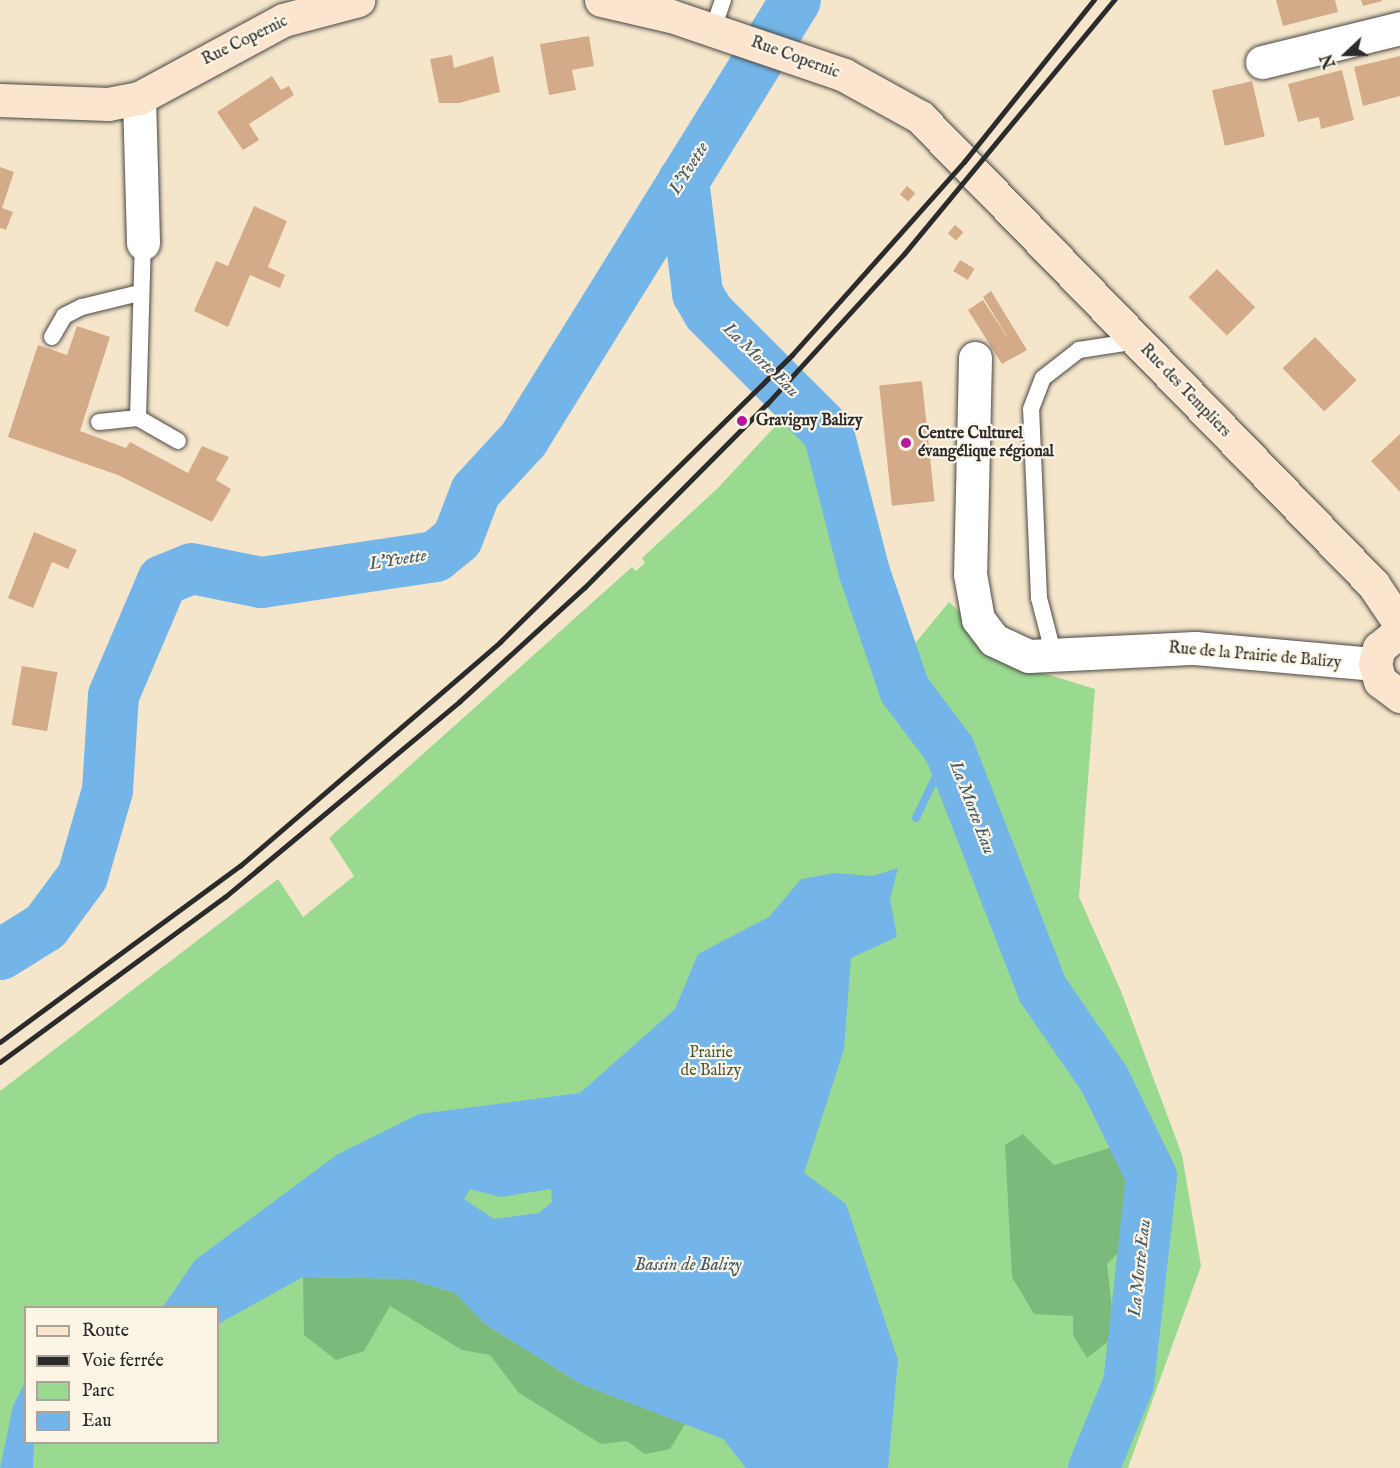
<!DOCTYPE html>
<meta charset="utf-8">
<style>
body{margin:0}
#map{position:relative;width:1400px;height:1468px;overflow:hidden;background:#f5e6cb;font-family:"IM FELL English",serif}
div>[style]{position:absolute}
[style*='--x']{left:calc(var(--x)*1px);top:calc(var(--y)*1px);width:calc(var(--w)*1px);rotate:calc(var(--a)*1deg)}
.green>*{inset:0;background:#9ada90}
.forest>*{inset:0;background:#7bba7a}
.water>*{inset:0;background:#73b5e8}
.stream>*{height:8px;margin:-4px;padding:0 4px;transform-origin:4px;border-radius:4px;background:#73b5e8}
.river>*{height:51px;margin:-25.5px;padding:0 25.5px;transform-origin:25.5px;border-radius:25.5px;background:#73b5e8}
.building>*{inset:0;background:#d3ab89;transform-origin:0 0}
.roads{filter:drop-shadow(0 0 2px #494743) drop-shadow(0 0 2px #494743)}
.lane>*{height:16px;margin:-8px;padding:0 8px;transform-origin:8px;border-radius:8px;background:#fff}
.street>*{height:33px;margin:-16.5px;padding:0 16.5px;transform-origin:16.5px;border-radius:16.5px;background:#fff}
.secondary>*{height:33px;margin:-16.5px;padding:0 16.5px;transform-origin:16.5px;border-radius:16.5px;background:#fce5cf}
.rail>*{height:4.5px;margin:-2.25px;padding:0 2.25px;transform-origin:2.25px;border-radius:2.25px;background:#2b2b2b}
.dots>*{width:16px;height:16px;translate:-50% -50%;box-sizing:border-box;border:3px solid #fcf5e5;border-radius:50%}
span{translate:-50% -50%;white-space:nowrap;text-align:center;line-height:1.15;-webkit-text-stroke:4.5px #fcf5e5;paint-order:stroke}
.street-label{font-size:16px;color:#2b2b2b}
.poi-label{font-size:16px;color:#2b2b2b;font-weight:700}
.left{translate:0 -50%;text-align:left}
.park-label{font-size:16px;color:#475744}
.water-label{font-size:18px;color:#445b6d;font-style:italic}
.legend{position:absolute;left:24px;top:1306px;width:195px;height:138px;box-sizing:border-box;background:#fcf5e5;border:2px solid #a8a49b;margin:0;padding:8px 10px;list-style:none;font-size:18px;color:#2b2b2b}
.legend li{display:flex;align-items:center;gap:12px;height:30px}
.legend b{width:30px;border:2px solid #a8a49b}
.north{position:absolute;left:1316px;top:24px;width:60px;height:60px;-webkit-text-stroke:4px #fcf5e5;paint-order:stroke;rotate:248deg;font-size:16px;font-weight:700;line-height:24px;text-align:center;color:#2b2b2b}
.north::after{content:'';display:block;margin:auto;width:21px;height:27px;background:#2b2b2b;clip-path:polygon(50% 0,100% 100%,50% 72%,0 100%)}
</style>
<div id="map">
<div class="green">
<div style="clip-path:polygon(evenodd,792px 408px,815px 433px,860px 611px,884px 681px,949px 602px,1017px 665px,1095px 689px,1079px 897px,1121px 991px,1182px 1155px,1201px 1266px,1128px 1468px,0 1468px,0 1091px,278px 879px,303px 917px,354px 876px,329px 838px,632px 567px,636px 571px,645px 563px,642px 558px,718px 488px,792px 408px,26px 1308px,218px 1308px,218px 1442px,26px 1442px,26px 1308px)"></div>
</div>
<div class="forest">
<div style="clip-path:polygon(1023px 1134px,1054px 1165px,1116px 1146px,1130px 1159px,1135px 1207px,1125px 1246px,1107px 1264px,1115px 1336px,1087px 1358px,1073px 1335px,1073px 1316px,1034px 1314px,1012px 1277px,1005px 1145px)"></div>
<div style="clip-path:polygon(303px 1277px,409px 1279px,455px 1293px,485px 1324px,581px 1384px,685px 1424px,670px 1449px,645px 1454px,627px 1441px,601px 1444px,519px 1393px,490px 1355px,462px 1350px,390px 1306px,364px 1351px,336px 1360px,304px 1335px)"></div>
</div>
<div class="water">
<div style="clip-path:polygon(evenodd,898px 868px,890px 899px,897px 937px,851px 958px,844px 1049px,804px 1173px,846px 1204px,898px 1360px,888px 1468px,746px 1468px,723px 1439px,581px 1384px,485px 1324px,455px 1293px,409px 1279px,303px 1277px,218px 1324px,218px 1308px,163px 1307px,195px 1260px,338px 1154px,419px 1114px,580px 1093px,675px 1009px,698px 954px,769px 917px,801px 879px,835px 873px,873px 876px,898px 868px,470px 1189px,500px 1197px,551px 1189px,552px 1202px,539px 1213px,494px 1219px,464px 1199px,470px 1189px)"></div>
<div style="clip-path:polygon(25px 1382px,26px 1442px,34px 1443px,33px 1468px,0 1468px,13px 1406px)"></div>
</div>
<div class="stream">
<div style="--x:916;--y:818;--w:76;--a:-64.4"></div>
</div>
<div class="river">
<div style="--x:683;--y:180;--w:114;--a:82.9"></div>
<div style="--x:697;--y:293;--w:22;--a:60"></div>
<div style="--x:708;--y:312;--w:170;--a:45"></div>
<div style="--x:828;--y:432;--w:145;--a:75.6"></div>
<div style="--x:864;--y:572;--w:124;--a:71.1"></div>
<div style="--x:904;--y:689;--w:75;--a:53.1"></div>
<div style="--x:949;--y:749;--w:257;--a:68.8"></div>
<div style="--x:1042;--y:989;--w:109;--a:55.4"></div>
<div style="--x:1104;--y:1079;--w:108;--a:64.1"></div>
<div style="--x:1151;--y:1176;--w:208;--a:96.3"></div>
<div style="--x:1128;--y:1383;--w:92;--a:112.4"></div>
<div style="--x:0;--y:954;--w:53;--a:-31.9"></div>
<div style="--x:45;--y:926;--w:62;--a:-53.5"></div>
<div style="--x:82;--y:876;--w:90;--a:-73.8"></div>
<div style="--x:107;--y:790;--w:95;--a:-86.4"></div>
<div style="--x:113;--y:695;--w:125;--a:-66.9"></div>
<div style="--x:162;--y:580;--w:31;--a:-22"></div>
<div style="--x:191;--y:568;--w:71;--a:11.3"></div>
<div style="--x:261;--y:582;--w:176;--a:-8.5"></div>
<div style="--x:435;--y:556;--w:28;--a:-39"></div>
<div style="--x:457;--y:538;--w:50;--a:-69"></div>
<div style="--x:475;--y:491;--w:71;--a:-47.3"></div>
<div style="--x:523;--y:439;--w:516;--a:-58.22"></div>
</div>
<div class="building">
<div style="clip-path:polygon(1276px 0,1335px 0,1338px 12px,1283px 26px)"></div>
<div style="clip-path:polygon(1361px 0,1382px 0,1382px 1px,1363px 6px)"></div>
<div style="clip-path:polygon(589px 36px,594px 66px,572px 70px,576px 90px,549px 95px,540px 44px)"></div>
<div style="clip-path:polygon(452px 55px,454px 68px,493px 56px,500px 92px,459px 103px,439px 103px,430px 59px)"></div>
<div style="clip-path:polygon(1400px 56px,1400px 96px,1363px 106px,1354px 67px)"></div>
<div style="clip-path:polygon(1342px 70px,1354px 120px,1321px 129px,1319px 117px,1298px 122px,1288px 84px)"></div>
<div style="clip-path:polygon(272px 76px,281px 90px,289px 86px,294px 95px,249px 124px,259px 140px,243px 150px,217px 112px)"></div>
<div style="left:1252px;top:81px;width:57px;height:41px;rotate:77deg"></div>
<div style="clip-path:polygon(0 167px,14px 172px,2px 208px,13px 212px,6px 230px,0 228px)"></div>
<div style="left:907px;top:186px;width:11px;height:11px;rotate:41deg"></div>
<div style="clip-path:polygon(254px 206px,287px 221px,268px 267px,285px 275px,280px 288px,250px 275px,228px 327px,194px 311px,216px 261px,228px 266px)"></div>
<div style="left:955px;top:225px;width:11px;height:11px;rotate:41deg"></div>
<div style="left:960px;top:260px;width:17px;height:13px;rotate:31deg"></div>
<div style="left:1217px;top:269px;width:54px;height:40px;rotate:45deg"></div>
<div style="clip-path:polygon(991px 291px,1027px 350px,1002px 364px,968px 310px,983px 300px,1011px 343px,983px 297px)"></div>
<div style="clip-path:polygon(77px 326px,110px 337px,80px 431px,126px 448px,130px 442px,188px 473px,202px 446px,229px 457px,216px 480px,231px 489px,212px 522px,118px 475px,8px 437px,38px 345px,67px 355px)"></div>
<div style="left:1315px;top:337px;width:60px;height:45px;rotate:46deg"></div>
<div style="left:922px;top:381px;width:121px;height:43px;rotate:84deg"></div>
<div style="clip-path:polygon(1400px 434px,1400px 492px,1371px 461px)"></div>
<div style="clip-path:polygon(34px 532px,77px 550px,68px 569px,52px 562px,33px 608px,8px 598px)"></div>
<div style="left:22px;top:666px;width:36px;height:60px;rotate:10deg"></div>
</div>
<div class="roads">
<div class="lane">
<div style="--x:713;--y:29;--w:31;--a:-71"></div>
<div style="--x:52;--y:337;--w:24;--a:-60"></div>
<div style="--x:64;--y:316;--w:20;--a:-27"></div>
<div style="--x:82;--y:307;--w:59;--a:-13.8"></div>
<div style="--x:138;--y:418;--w:175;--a:-88.4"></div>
<div style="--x:99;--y:422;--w:39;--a:-6"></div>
<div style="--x:138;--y:418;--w:46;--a:29.9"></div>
<div style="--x:1054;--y:656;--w:60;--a:-104.5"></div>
<div style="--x:1039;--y:598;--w:189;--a:-92.4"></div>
<div style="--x:1031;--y:409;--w:33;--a:-69"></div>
<div style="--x:1043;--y:378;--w:46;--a:-37.9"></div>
<div style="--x:1079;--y:350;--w:59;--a:-8.8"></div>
</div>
<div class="street">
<div style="--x:1262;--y:62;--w:142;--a:-13.8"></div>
<div style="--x:139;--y:98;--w:145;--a:88.4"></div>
<div style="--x:975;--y:358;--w:216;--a:91.3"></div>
<div style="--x:970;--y:574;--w:46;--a:79.9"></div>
<div style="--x:978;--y:619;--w:26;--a:53"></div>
<div style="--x:994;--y:640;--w:38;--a:25"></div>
<div style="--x:1029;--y:656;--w:166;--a:-2.8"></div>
<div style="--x:1195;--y:648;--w:181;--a:5.1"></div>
</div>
<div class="secondary">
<div style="--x:601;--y:0;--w:72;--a:12.9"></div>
<div style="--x:671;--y:16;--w:183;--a:18.8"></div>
<div style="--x:844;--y:75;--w:87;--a:28.9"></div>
<div style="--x:920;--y:117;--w:651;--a:45.87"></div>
<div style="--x:1373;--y:584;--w:48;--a:56"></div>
<div style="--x:0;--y:100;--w:108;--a:2.1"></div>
<div style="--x:108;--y:104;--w:32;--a:-11"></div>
<div style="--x:139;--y:98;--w:164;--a:-28.4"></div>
<div style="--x:283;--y:20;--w:78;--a:-14.9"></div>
<div style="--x:1400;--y:631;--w:27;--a:141"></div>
<div style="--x:1379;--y:648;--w:16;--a:104"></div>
<div style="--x:1375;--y:664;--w:18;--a:74"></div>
<div style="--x:1380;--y:681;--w:25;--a:37"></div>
</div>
</div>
<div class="rail">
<div style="--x:0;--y:1042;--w:298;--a:-36.3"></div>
<div style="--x:240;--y:866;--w:343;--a:-40.7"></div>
<div style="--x:500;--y:642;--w:409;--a:-44.5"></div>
<div style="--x:792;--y:355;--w:259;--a:-48.3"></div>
<div style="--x:964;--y:162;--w:208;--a:-51.3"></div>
<div style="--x:0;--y:1062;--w:279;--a:-36.3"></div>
<div style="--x:225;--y:897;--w:305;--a:-39.8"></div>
<div style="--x:459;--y:702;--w:169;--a:-42.4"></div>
<div style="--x:584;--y:588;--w:260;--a:-45.2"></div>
<div style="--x:767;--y:404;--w:203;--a:-47.6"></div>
<div style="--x:904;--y:254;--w:330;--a:-50.4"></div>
</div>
<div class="dots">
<div style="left:742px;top:421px;background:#b5179e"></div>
<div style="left:906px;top:443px;background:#b5179e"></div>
</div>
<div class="street-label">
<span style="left:245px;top:41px;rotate:-26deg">Rue Copernic</span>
<span style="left:795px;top:58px;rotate:20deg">Rue Copernic</span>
<span style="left:1185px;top:391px;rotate:46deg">Rue des Templiers</span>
<span style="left:1255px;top:656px;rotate:5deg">Rue de la Prairie de Balizy</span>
</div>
<div class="poi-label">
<span class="left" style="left:756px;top:421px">Gravigny Balizy</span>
<span class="left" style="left:918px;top:443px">Centre Culturel<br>évangélique régional</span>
</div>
<div class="park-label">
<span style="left:711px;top:1062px">Prairie<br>de Balizy</span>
</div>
<div class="water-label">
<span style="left:690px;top:169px;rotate:-58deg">L'Yvette</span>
<span style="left:760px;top:361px;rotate:44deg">La Morte Eau</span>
<span style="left:398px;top:561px;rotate:-9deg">L'Yvette</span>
<span style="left:971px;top:808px;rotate:69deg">La Morte Eau</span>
<span style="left:688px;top:1266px">Bassin de Balizy</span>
<span style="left:1141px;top:1268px;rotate:-84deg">La Morte Eau</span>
</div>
<ul class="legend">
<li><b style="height:8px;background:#fce5cf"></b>Route</li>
<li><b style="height:8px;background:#2b2b2b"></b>Voie ferrée</li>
<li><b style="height:16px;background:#9ada90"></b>Parc</li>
<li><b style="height:16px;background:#73b5e8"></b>Eau</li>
</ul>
<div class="north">N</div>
</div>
